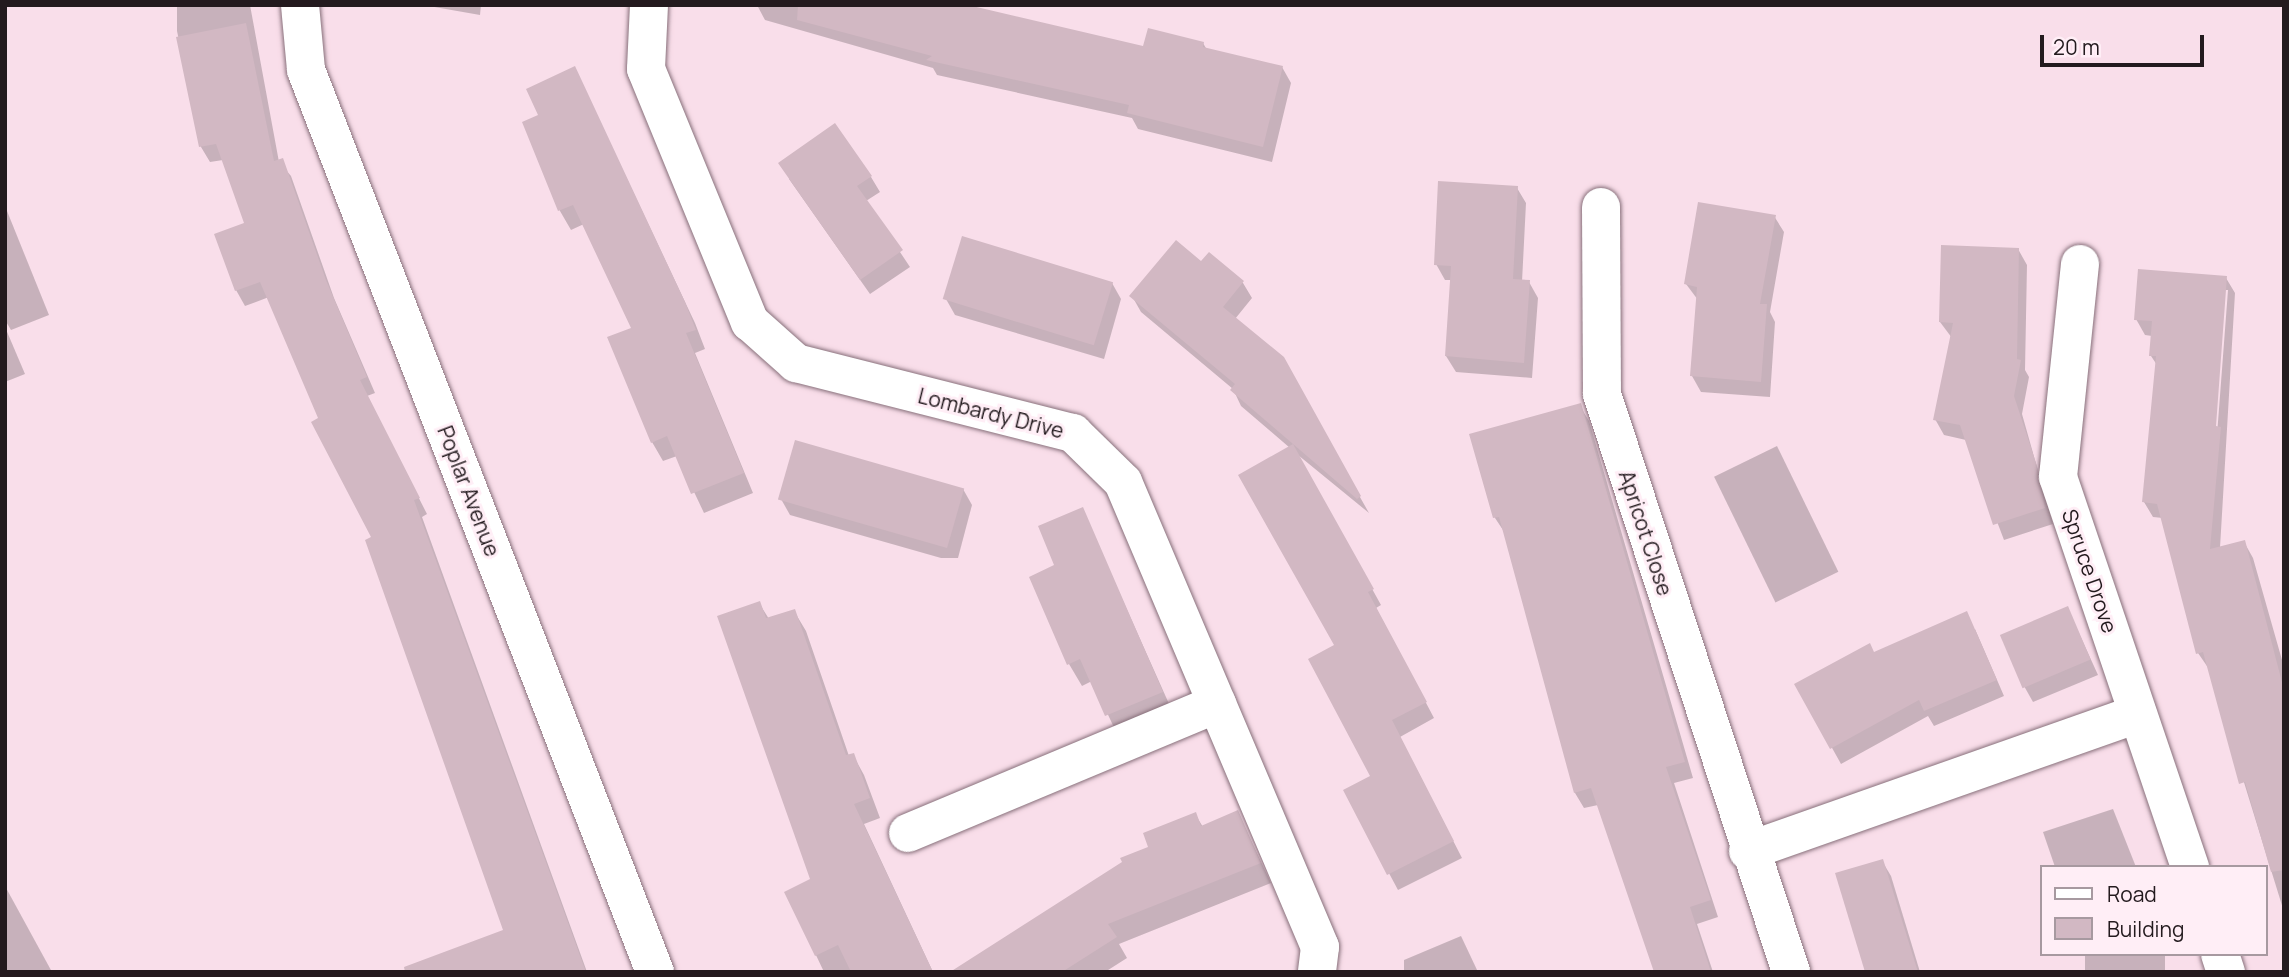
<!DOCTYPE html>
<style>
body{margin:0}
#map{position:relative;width:2289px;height:977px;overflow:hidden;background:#f9deea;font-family:Manrope,sans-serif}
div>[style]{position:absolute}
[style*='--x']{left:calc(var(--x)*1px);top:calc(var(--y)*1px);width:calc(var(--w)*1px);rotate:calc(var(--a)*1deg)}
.shadow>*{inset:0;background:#0003;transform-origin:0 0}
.building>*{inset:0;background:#d2b8c3;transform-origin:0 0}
.roads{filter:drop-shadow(0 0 2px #88707b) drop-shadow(0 0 2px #88707b)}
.minor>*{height:38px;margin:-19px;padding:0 19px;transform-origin:19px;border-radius:19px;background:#fff}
span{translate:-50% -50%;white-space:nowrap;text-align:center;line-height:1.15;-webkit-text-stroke:6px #ffeef6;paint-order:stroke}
.street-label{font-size:21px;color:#231a1e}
.frame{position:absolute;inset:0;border:7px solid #231a1e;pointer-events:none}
.legend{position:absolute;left:2040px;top:865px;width:228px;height:91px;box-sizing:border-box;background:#ffeef6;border:2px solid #a799a0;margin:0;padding:9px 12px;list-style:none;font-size:21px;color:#231a1e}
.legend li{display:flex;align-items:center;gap:14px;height:35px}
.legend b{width:35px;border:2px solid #a799a0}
.scale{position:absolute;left:2040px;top:35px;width:164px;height:32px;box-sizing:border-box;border:4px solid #231a1e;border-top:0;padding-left:9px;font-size:21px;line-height:24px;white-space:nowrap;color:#231a1e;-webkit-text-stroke:5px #ffeef6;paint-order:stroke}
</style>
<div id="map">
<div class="shadow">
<div style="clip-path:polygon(177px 5px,250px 5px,279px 162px,291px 176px,334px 298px,375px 393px,367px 396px,427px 514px,422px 517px,587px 972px,489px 972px,505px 931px,373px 538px,269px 297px,245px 306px,236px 290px,247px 224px,223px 160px,210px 162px,201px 147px,177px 31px)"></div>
<div style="clip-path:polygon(423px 5px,481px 5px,480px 15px)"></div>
<div style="clip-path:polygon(757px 5px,960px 5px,1145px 48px,1203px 43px,1207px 50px,1282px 67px,1291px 83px,1272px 162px,1138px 129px,1132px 118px,937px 75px,933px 68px,765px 20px)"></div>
<div style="clip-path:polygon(575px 69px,695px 323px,705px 349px,695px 353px,753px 493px,704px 513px,677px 456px,663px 461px,652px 442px,633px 329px,584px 224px,571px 230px,560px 211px,524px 123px,541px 116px)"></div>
<div style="clip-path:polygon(871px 177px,880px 192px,866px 201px,910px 267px,870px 294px,789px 179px)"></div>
<div style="clip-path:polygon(1517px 188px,1526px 203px,1522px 282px,1529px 282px,1538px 298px,1532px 378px,1456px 372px,1446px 356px,1452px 280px,1445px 280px,1436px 264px)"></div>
<div style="clip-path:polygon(5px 206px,49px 315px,11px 330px,5px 320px)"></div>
<div style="clip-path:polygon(1774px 216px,1784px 232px,1770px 312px,1775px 322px,1770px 397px,1701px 392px,1692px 376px,1698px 300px,1686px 284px)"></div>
<div style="clip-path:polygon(2018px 249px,2027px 265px,2025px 370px,2029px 377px,2022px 414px,2053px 524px,2004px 540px,1966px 440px,1944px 435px,1935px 419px,1952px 338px,1940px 322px)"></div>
<div style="clip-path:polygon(1209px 254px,1243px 283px,1252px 298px,1235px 319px,1282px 359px,1369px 513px,1298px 455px,1381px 605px,1376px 608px,1434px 718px,1400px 737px,1462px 858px,1398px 890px,1345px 791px,1373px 777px,1336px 646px,1290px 448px,1241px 406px,1233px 389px,1141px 312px,1132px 296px,1201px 263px)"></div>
<div style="clip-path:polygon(evenodd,2226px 278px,2235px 293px,2220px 548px,2244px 542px,2253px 558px,2284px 667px,2284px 912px,2209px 669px,2198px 653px,2163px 518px,2153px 517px,2144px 502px,2157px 365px,2151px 356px,2152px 336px,2145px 335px,2136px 319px,2226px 278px,2224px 290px,2228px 290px,2217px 435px,2213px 435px,2224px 290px)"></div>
<div style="clip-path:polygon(1112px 283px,1121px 299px,1104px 359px,955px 315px,946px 299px)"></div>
<div style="clip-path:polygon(5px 327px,25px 374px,5px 382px)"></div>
<div style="clip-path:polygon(1580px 406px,1589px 421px,1693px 778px,1674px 783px,1718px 917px,1697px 924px,1713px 972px,1656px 972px,1598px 805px,1584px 808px,1575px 793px,1505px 533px,1495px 518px,1471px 435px)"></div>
<div style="left:1777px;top:446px;width:140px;height:70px;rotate:64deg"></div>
<div style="clip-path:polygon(963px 489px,972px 505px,958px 558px,941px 558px,790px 515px,781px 499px)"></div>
<div style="clip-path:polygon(1082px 509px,1174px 715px,1119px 738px,1092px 681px,1082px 686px,1069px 664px,1057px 566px)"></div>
<div style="clip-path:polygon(759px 603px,769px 619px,794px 611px,806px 631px,849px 756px,853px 755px,864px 775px,880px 818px,864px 824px,933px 972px,824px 972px,786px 892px,812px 880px)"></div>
<div style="clip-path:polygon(2068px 609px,2098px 675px,2033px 702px,2024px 686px)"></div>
<div style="clip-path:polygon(1975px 629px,2004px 696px,1934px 726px,1928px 716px,1841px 764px,1797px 685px,1874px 654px)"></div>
<div style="clip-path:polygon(2113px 809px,2136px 867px,2055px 867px,2043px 832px)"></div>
<div style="clip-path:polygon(1238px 813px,1271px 883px,1119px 944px,1127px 958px,1105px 972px,953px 972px,1150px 848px,1195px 814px,1203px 827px)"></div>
<div style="clip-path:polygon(1882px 861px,1891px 876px,1920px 972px,1867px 972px)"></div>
<div style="clip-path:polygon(5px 886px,52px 972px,5px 972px)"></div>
<div style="clip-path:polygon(1461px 936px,1478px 972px,1404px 972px,1404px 960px)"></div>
<div style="left:2085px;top:954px;width:80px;height:19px"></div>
</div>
<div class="building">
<div style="clip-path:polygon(798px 5px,968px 5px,1143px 46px,1148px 28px,1204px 42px,1203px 47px,1283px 66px,1263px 147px,1127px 113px,1129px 105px,926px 60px,932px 56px,797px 20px)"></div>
<div style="clip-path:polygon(246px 23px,274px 161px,283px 158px,326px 280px,367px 377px,360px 380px,420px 498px,414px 500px,586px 972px,405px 972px,404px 967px,503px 930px,365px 540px,371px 537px,311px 422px,318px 418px,260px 282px,235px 291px,214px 234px,244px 223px,216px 144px,199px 147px,176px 37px)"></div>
<div style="clip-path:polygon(575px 66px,685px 302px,696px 330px,686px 333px,744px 473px,691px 494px,667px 436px,651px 443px,607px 337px,631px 328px,573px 205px,558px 211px,522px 122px,538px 115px,526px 89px)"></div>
<div style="clip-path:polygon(835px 123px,872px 176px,857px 186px,903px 250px,860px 280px,778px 163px)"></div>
<div style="clip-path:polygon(1438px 181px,1518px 186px,1513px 279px,1530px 280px,1524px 363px,1445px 356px,1451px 266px,1434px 265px)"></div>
<div style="clip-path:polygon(1698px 202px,1776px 215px,1760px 304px,1767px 304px,1761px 382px,1690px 376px,1697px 287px,1684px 284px)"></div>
<div style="left:962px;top:236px;width:158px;height:66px;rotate:17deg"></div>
<div style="clip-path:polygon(1176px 240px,1201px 261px,1209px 252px,1244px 281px,1223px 307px,1284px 357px,1361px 496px,1357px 499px,1293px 444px,1374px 589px,1368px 592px,1427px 702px,1392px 720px,1454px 841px,1387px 875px,1343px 790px,1370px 776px,1308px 659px,1334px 645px,1238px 475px,1293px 444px,1230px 390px,1235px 384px,1129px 296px)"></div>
<div style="clip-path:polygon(1941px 245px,2019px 248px,2017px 359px,2021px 360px,2014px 396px,2037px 466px,2045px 508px,1993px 525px,1960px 425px,1933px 420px,1953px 323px,1939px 322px)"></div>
<div style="clip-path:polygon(2138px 269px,2227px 276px,2216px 426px,2221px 427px,2210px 549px,2245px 540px,2284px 690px,2284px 870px,2271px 872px,2245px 782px,2239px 784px,2203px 652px,2196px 654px,2157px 504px,2142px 502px,2156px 356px,2149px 356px,2152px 321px,2134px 320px)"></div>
<div style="clip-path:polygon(1581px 403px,1685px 762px,1666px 767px,1711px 900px,1690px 907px,1711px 972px,1654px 972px,1591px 788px,1574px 793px,1499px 517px,1493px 518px,1469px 434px)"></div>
<div style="left:795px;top:440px;width:176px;height:62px;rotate:16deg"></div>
<div style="clip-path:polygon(1083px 507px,1163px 692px,1105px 716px,1080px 659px,1067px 665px,1029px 577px,1054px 565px,1038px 526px)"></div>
<div style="clip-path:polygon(760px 601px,766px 618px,795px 609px,846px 755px,854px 753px,870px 798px,854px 804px,933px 972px,851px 972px,838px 945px,815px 956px,784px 892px,810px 879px,717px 616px)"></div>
<div style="left:2068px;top:606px;width:58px;height:74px;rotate:67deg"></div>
<div style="clip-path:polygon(1967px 611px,1997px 680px,1924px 711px,1919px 700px,1830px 749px,1794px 684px,1870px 643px,1874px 652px)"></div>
<div style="clip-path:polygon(1238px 810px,1261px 863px,1108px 924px,1117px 937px,1062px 972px,950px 972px,1122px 862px,1120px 858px,1148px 847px,1143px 833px,1196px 812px,1201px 826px)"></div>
<div style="clip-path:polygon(1883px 859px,1918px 972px,1865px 972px,1835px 873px)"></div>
</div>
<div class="roads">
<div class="minor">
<div style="--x:300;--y:5;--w:65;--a:84.7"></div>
<div style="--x:306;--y:70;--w:967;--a:68.85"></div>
<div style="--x:649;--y:5;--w:64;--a:92.7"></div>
<div style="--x:646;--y:69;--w:274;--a:67.7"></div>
<div style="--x:750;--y:322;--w:62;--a:41.7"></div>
<div style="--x:796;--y:363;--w:286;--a:14.2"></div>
<div style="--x:1073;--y:433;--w:70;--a:44.4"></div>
<div style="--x:1123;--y:482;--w:505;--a:67.04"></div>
<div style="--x:1320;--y:947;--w:25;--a:97"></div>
<div style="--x:1601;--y:207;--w:187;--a:89.7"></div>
<div style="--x:1602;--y:394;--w:608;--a:71.89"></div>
<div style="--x:2080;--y:264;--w:214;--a:95.9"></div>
<div style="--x:2058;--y:477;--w:412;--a:71.3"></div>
<div style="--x:908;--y:833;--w:335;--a:-22.7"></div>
<div style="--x:1748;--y:851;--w:413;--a:-19.4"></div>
<div style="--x:2220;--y:954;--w:19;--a:72"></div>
</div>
</div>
<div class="street-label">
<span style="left:991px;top:413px;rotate:14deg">Lombardy Drive</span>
<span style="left:469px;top:491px;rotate:69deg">Poplar Avenue</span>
<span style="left:1646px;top:533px;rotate:72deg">Apricot Close</span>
<span style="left:2090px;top:571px;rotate:71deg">Spruce Drove</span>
</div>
<div class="frame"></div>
<ul class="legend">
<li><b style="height:9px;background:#fff"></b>Road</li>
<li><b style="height:19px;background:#d2b8c3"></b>Building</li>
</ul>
<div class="scale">20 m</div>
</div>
